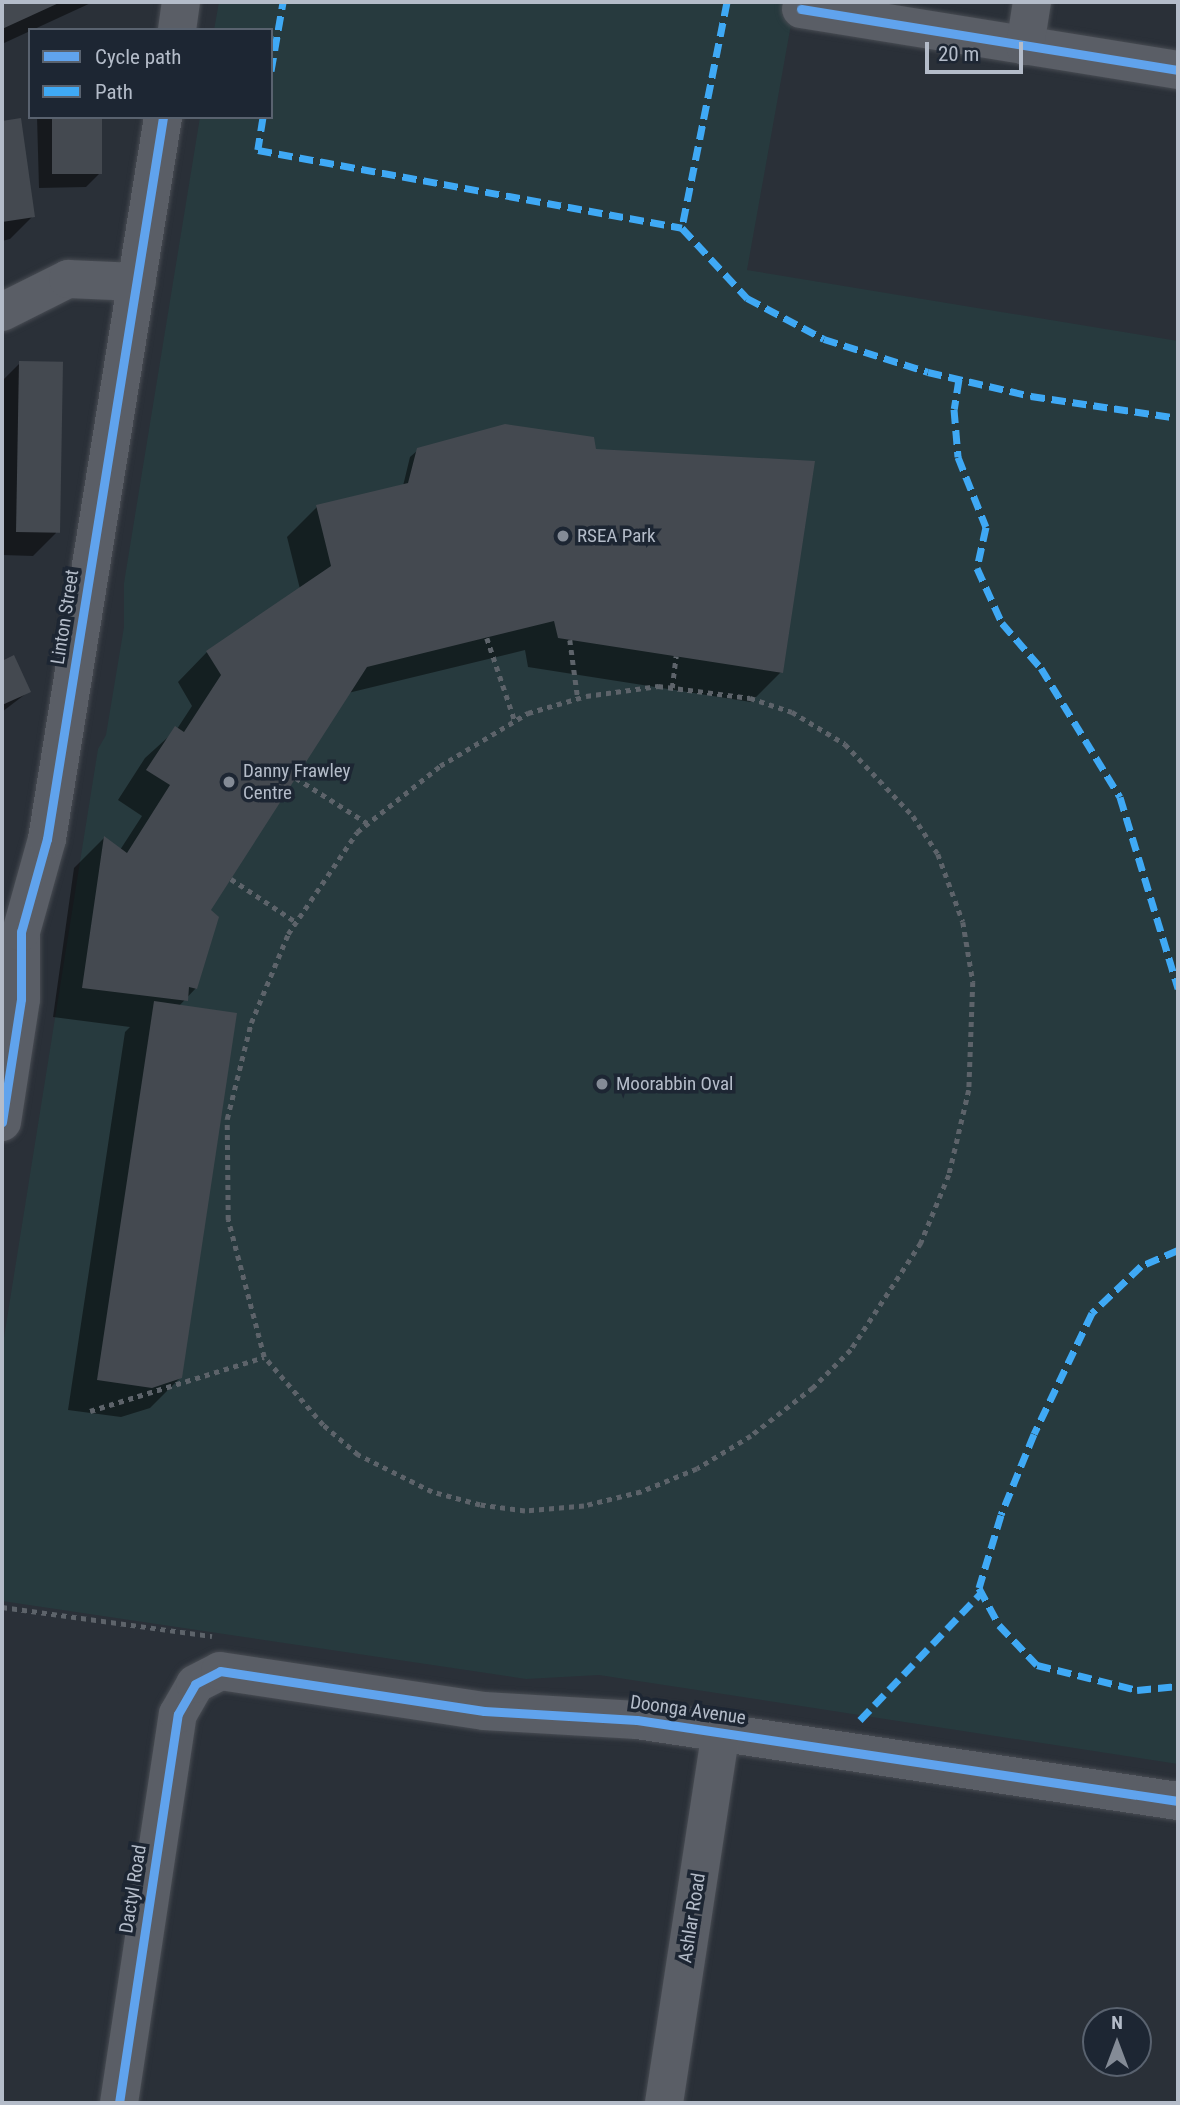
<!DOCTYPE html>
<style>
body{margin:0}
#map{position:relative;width:1180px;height:2105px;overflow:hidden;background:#2a3038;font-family:"Roboto Condensed",sans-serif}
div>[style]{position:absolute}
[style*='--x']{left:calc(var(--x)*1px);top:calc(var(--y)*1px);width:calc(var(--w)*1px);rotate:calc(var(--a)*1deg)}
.green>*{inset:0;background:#273a3e}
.shadow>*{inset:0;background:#0007}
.building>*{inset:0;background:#444950;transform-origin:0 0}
.path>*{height:4.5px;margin-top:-2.25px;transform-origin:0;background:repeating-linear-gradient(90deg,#5d636a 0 5px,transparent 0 10px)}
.roads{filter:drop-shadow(0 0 2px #484c53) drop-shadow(0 0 2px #484c53)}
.minor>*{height:38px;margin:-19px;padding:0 19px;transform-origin:19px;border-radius:19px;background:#5a5e66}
.quiet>*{height:7px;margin-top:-3.5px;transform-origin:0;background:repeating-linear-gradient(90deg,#3fa9f5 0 14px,transparent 0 21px)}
.cycleway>*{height:9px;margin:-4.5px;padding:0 4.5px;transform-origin:4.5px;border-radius:4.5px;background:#60a3ed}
.dots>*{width:19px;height:19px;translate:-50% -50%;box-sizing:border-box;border:4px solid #1d2633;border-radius:50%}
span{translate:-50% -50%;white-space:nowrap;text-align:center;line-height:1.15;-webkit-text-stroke:7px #1d2633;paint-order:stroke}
.poi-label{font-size:19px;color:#b4bcc9}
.left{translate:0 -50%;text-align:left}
.street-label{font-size:19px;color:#b4bcc9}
.frame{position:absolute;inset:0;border:4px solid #b4bcc9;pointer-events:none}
.legend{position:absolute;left:28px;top:28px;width:245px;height:91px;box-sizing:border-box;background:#1d2633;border:2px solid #59626f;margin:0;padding:9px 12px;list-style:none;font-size:21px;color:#b4bcc9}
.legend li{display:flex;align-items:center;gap:14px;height:35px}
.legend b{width:35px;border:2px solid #59626f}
.north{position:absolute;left:1082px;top:2007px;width:70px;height:70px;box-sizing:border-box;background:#1d2633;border:2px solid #59626f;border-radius:50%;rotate:0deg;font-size:19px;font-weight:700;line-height:28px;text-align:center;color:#b4bcc9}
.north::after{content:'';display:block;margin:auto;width:24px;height:32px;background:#848b96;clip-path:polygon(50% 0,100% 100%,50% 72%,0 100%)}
.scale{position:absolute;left:925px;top:42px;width:98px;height:32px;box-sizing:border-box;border:4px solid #b4bcc9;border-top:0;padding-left:9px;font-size:21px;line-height:24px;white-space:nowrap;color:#b4bcc9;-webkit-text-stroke:5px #1d2633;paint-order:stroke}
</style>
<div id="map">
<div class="green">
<div style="clip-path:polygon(219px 2px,795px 2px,747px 270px,1178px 341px,1178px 1764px,599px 1675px,526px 1679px,2px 1601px,2px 1350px,98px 749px,106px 735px,124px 627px,124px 583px,200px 117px,271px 117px,271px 30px,214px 30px)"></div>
</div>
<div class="shadow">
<div style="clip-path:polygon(2px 2px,93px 2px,2px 44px)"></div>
<div style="clip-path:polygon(37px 117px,100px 117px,101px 172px,86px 187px,39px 188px)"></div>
<div style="clip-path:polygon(19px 120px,33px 216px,10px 239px,2px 241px,2px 123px)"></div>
<div style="clip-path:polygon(20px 363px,56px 533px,33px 556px,2px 555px,2px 381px)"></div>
<div style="clip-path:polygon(418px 450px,595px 451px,781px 672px,751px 702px,528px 667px,525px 650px,348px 693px,208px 910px,196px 988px,179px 1006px,180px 1378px,150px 1408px,121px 1417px,68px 1410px,125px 1032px,130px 1027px,53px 1017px,74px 868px,104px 838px,120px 850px,142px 816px,118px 800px,145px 758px,177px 729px,192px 706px,178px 682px,207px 652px,300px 589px,287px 537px,317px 507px,403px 486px,410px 457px)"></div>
<div style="clip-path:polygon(13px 658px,28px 692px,2px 712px,2px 663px)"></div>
</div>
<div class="building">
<div style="clip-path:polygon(2px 2px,61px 2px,2px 29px)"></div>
<div style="left:52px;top:117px;width:50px;height:57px"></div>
<div style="clip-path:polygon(21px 118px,35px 217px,2px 222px,2px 121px)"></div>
<div style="left:19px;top:361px;width:44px;height:171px;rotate:1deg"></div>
<div style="clip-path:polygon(505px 424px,594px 437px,596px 449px,815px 461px,783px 673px,558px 638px,554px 621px,367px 667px,211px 910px,219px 917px,197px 989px,189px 987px,188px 1001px,82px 988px,104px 836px,127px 853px,170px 785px,146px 770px,175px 726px,184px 732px,221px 675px,206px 651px,331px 566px,316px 505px,408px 483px,417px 448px)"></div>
<div style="clip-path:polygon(14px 655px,31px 692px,2px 705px,2px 661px)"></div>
<div style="clip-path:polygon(154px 1001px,237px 1013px,182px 1378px,152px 1388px,97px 1380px)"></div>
</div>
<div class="path">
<div style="--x:487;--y:638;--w:88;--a:71.4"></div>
<div style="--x:570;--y:640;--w:60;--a:82.3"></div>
<div style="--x:658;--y:686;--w:93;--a:7.4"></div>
<div style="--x:750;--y:698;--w:44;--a:18.4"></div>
<div style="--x:792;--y:712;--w:62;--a:31.1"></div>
<div style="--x:845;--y:744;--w:99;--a:46.6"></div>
<div style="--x:913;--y:816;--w:45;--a:56.7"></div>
<div style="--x:938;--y:854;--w:72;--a:69.8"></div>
<div style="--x:963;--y:922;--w:61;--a:80.5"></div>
<div style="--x:973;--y:982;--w:108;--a:92.1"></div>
<div style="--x:969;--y:1090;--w:87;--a:103.2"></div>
<div style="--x:949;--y:1175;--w:74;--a:112.4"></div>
<div style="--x:921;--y:1243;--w:128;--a:123.2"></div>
<div style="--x:851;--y:1350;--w:54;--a:135"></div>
<div style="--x:813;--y:1388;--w:78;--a:142.3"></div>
<div style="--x:751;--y:1436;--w:63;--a:148.6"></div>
<div style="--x:697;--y:1469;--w:61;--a:157.7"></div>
<div style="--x:641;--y:1492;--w:59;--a:166.2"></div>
<div style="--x:584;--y:1506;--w:59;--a:175.2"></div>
<div style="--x:525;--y:1511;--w:45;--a:-172.4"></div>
<div style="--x:480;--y:1505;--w:50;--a:-164.8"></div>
<div style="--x:432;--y:1492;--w:83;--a:-153.4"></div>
<div style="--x:358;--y:1455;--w:46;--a:-139.4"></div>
<div style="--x:323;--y:1425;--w:90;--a:-130.9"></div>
<div style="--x:264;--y:1357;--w:142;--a:-104.7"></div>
<div style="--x:228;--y:1220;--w:101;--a:-90.6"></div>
<div style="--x:227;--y:1119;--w:99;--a:-76"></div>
<div style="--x:251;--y:1023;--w:96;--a:-67.4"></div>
<div style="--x:288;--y:934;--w:123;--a:-55.9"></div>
<div style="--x:357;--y:832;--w:106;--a:-38.5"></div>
<div style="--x:440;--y:766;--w:103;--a:-31.1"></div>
<div style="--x:528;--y:713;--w:60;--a:-16.3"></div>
<div style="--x:586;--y:696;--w:73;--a:-7.9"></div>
<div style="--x:672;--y:688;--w:32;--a:-83"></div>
<div style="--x:296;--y:778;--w:84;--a:32.4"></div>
<div style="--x:231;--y:879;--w:78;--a:33.5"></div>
<div style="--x:90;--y:1411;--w:182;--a:-17.2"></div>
<div style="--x:2;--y:1607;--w:212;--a:7.9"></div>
</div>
<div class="roads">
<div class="minor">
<div style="--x:801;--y:9;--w:382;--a:9.2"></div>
<div style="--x:177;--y:30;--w:28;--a:-82"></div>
<div style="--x:1025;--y:46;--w:45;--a:-81"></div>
<div style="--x:2;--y:312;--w:74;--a:-26.6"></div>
<div style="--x:68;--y:279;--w:69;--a:2.5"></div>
<div style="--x:2;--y:1122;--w:124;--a:-81.2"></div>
<div style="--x:21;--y:999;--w:67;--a:-90"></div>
<div style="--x:21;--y:932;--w:97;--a:-74.4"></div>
<div style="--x:47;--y:839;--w:731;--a:-80.87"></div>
<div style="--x:119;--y:2103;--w:393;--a:-81.4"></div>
<div style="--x:178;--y:1714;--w:34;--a:-60"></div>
<div style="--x:195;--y:1684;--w:28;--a:-27"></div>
<div style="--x:220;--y:1671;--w:267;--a:8.6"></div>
<div style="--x:484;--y:1711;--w:153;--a:3.4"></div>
<div style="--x:637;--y:1720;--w:547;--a:8.52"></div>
<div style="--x:664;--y:2103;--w:375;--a:-81.3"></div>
</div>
</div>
<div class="quiet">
<div style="--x:727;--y:2;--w:230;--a:101.3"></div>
<div style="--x:682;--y:228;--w:96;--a:47.1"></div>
<div style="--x:747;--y:298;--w:87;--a:28"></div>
<div style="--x:824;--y:339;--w:109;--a:17.6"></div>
<div style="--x:928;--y:372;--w:106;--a:13.1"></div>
<div style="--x:1031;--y:396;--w:149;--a:8.5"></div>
<div style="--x:271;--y:71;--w:70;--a:-80.1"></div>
<div style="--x:263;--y:117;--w:33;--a:99"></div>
<div style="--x:258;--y:150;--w:431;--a:10.4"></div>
<div style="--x:959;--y:379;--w:30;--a:99"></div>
<div style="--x:954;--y:409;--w:48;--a:85.2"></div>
<div style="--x:958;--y:457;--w:75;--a:68.2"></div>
<div style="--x:986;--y:527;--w:42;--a:102.4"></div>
<div style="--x:977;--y:568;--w:60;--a:65.6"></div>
<div style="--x:1002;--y:623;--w:60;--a:49.1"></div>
<div style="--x:1041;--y:668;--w:151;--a:58.5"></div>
<div style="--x:1120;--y:797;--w:200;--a:73.1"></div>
<div style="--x:1178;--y:1250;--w:40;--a:156.6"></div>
<div style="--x:1141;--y:1266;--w:68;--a:136.2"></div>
<div style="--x:1092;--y:1313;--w:134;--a:115.6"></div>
<div style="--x:1034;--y:1434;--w:87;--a:112.2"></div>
<div style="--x:1001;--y:1515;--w:76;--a:106.8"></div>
<div style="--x:979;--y:1588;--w:42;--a:61.6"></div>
<div style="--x:999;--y:1625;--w:55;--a:46.5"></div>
<div style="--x:1037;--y:1665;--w:103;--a:14"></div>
<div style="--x:1137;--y:1690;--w:41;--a:-5.6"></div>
<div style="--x:860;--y:1720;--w:177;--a:-46.4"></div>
</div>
<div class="cycleway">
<div style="--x:801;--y:9;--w:382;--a:9.2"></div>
<div style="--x:2;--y:1122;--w:124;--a:-81.2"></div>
<div style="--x:21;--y:999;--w:67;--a:-90"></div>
<div style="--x:21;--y:932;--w:97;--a:-74.4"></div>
<div style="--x:47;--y:839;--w:731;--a:-80.87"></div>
<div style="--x:119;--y:2103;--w:393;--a:-81.4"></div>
<div style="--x:178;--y:1714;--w:34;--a:-60"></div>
<div style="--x:195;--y:1684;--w:28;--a:-27"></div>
<div style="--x:220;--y:1671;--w:267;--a:8.6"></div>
<div style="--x:484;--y:1711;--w:153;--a:3.4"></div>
<div style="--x:637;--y:1720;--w:547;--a:8.52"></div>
</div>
<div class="dots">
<div style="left:563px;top:536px;background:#848b96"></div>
<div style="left:229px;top:782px;background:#848b96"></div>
<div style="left:602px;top:1084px;background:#848b96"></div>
</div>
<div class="poi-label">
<span class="left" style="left:577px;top:536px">RSEA Park</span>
<span class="left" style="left:243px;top:782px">Danny Frawley<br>Centre</span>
<span class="left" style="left:616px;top:1084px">Moorabbin Oval</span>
</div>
<div class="street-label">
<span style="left:65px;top:617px;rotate:-81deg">Linton Street</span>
<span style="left:688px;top:1710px;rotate:8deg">Doonga Avenue</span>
<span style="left:133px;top:1889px;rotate:-81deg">Dactyl Road</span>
<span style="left:692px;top:1918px;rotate:-81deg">Ashlar Road</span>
</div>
<div class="frame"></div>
<ul class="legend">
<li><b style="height:9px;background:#60a3ed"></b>Cycle path</li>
<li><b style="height:9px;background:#3fa9f5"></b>Path</li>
</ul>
<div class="north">N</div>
<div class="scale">20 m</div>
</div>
